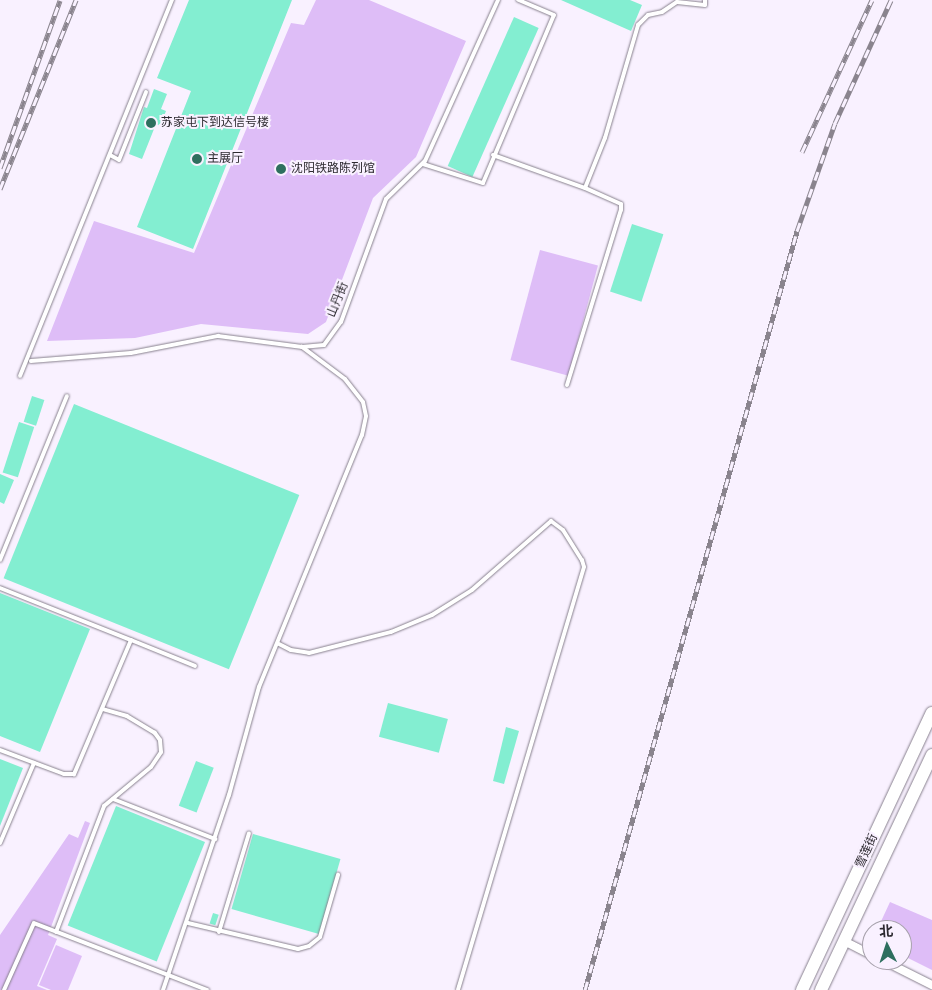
<!DOCTYPE html>
<meta charset="utf-8">
<style>
body{margin:0}
#map{position:relative;width:932px;height:990px;overflow:hidden;background:#f9f1ff;font-family:"Public Sans","Noto Sans SC",sans-serif}
div>[style]{position:absolute}
[style*='--x']{left:calc(var(--x)*1px);top:calc(var(--y)*1px);width:calc(var(--w)*1px);rotate:calc(var(--a)*1deg)}
.green>*{inset:0;background:#debdf7;transform-origin:0 0}
.building>*{inset:0;background:#83eed1;transform-origin:0 0}
.roads{filter:drop-shadow(0 0 1px #88818e) drop-shadow(0 0 1px #88818e)}
.service>*{height:4px;margin:-2px;padding:0 2px;transform-origin:2px;border-radius:2px;background:#fff}
.minor>*{height:8px;margin:-4px;padding:0 4px;transform-origin:4px;border-radius:4px;background:#fff}
.primary>*{height:12px;margin:-6px;padding:0 6px;transform-origin:6px;border-radius:6px;background:#fff}
.rail>*{height:5px;margin-top:-2.5px;transform-origin:0;background:repeating-linear-gradient(90deg,#f9f1ff 0 9px,#8a848e 0 18px);box-sizing:border-box;border-block:1px solid #8a848e}
.dots>*{width:14px;height:14px;translate:-50% -50%;box-sizing:border-box;border:2px solid #f9f1ff;border-radius:50%}
span{translate:-50% -50%;white-space:nowrap;text-align:center;line-height:1.15;-webkit-text-stroke:4px #f9f1ff;paint-order:stroke}
.poi-label{font-size:12px;color:#2d2a30}
.left{translate:0 -50%;text-align:left}
.street-label{font-size:12px;color:#2d2a30}
.north{position:absolute;left:862px;top:920px;width:50px;height:50px;box-sizing:border-box;background:#f9f1ff;border:1px solid #a7a1ac;border-radius:50%;rotate:356deg;font-size:14px;font-weight:700;line-height:20px;text-align:center;color:#2d2a30}
.north::after{content:'';display:block;margin:auto;width:18px;height:22px;background:#2e6f5f;clip-path:polygon(50% 0,100% 100%,50% 72%,0 100%)}
</style>
<div id="map">
<div class="green">
<div style="clip-path:polygon(316px 0,369px 0,466px 41px,416px 157px,373px 198px,326px 322px,308px 334px,201px 324px,135px 338px,47px 341px,94px 221px,194px 253px,291px 23px,304px 25px)"></div>
<div style="left:540px;top:250px;width:60px;height:114px;rotate:15deg"></div>
<div style="clip-path:polygon(85px 821px,90px 823px,48px 935px,57px 939px,37px 986px,47px 990px,0 990px,0 935px,69px 834px,78px 838px)"></div>
<div style="clip-path:polygon(890px 902px,932px 920px,932px 970px,902px 955px,902px 930px,877px 930px)"></div>
<div style="clip-path:polygon(56px 945px,82px 956px,68px 990px,51px 990px,39px 985px)"></div>
</div>
<div class="building">
<div style="clip-path:polygon(189px 0,292px 0,193px 249px,137px 227px,191px 91px,157px 78px)"></div>
<div style="clip-path:polygon(561px 0,630px 0,642px 5px,631px 31px)"></div>
<div style="left:514px;top:17px;width:27px;height:163px;rotate:24deg"></div>
<div style="clip-path:polygon(154px 89px,167px 94px,161px 109px,166px 111px,160px 126px,156px 124px,142px 159px,129px 154px,144px 107px,147px 108px)"></div>
<div style="left:632px;top:224px;width:33px;height:71px;rotate:18deg"></div>
<div style="left:32px;top:396px;width:13px;height:27px;rotate:18deg"></div>
<div style="left:74px;top:404px;width:243px;height:188px;rotate:22deg"></div>
<div style="left:19px;top:422px;width:16px;height:53px;rotate:18deg"></div>
<div style="clip-path:polygon(0 474px,14px 480px,4px 504px,0 502px)"></div>
<div style="clip-path:polygon(0 593px,90px 629px,40px 752px,0 736px)"></div>
<div style="left:388px;top:703px;width:62px;height:35px;rotate:15deg"></div>
<div style="clip-path:polygon(506px 727px,519px 731px,504px 784px,493px 781px)"></div>
<div style="clip-path:polygon(0 759px,23px 768px,0 826px)"></div>
<div style="left:196px;top:761px;width:19px;height:48px;rotate:21deg"></div>
<div style="left:116px;top:806px;width:96px;height:129px;rotate:22deg"></div>
<div style="left:253px;top:834px;width:91px;height:78px;rotate:16deg"></div>
<div style="left:213px;top:913px;width:6px;height:11px;rotate:18deg"></div>
</div>
<div class="roads">
<div class="service">
<div style="--x:110;--y:155;--w:10;--a:29"></div>
<div style="--x:119;--y:160;--w:73;--a:-68.3"></div>
<div style="--x:493;--y:155;--w:98;--a:19.7"></div>
<div style="--x:585;--y:188;--w:54;--a:-68.2"></div>
<div style="--x:605;--y:138;--w:118;--a:-73.7"></div>
<div style="--x:638;--y:25;--w:14;--a:-45"></div>
<div style="--x:648;--y:15;--w:14;--a:-12"></div>
<div style="--x:662;--y:12;--w:18;--a:-34"></div>
<div style="--x:677;--y:2;--w:28;--a:6"></div>
<div style="--x:705;--y:5;--w:5;--a:-90"></div>
<div style="--x:423;--y:164;--w:63;--a:17.6"></div>
<div style="--x:483;--y:183;--w:182;--a:-67.1"></div>
<div style="--x:554;--y:15;--w:39;--a:-157"></div>
<div style="--x:31;--y:361;--w:100;--a:-4.6"></div>
<div style="--x:131;--y:353;--w:89;--a:-11.1"></div>
<div style="--x:218;--y:336;--w:85;--a:7.5"></div>
<div style="--x:302;--y:347;--w:22;--a:-5"></div>
<div style="--x:324;--y:345;--w:29;--a:-54"></div>
<div style="--x:341;--y:322;--w:131;--a:-69.9"></div>
<div style="--x:386;--y:199;--w:54;--a:-44.3"></div>
<div style="--x:425;--y:161;--w:177;--a:-65.6"></div>
<div style="--x:20;--y:376;--w:406;--a:-68"></div>
<div style="--x:567;--y:385;--w:183;--a:-72.9"></div>
<div style="--x:621;--y:210;--w:6;--a:-90"></div>
<div style="--x:621;--y:204;--w:39;--a:-156"></div>
<div style="--x:0;--y:560;--w:177;--a:-67.8"></div>
<div style="--x:0;--y:588;--w:141;--a:21.7"></div>
<div style="--x:131;--y:640;--w:146;--a:113"></div>
<div style="--x:74;--y:774;--w:10;--a:180"></div>
<div style="--x:64;--y:774;--w:68;--a:-159.4"></div>
<div style="--x:131;--y:640;--w:69;--a:22.1"></div>
<div style="--x:279;--y:644;--w:13;--a:27"></div>
<div style="--x:291;--y:650;--w:18;--a:9"></div>
<div style="--x:309;--y:653;--w:85;--a:-14.4"></div>
<div style="--x:391;--y:632;--w:44;--a:-22.5"></div>
<div style="--x:432;--y:615;--w:47;--a:-32"></div>
<div style="--x:472;--y:590;--w:105;--a:-41.1"></div>
<div style="--x:551;--y:521;--w:15;--a:37"></div>
<div style="--x:563;--y:530;--w:36;--a:58"></div>
<div style="--x:582;--y:560;--w:7;--a:74"></div>
<div style="--x:584;--y:567;--w:441;--a:106.6"></div>
<div style="--x:113;--y:799;--w:110;--a:21.4"></div>
<div style="--x:0;--y:843;--w:87;--a:-67"></div>
<div style="--x:188;--y:923;--w:113;--a:13.3"></div>
<div style="--x:298;--y:949;--w:11;--a:-15"></div>
<div style="--x:309;--y:946;--w:14;--a:-39"></div>
<div style="--x:320;--y:937;--w:65;--a:-73.8"></div>
<div style="--x:56;--y:932;--w:135;--a:-69.1"></div>
<div style="--x:104;--y:806;--w:61;--a:-39.7"></div>
<div style="--x:151;--y:767;--w:18;--a:-56"></div>
<div style="--x:161;--y:752;--w:12;--a:-95"></div>
<div style="--x:160;--y:740;--w:9;--a:-126"></div>
<div style="--x:155;--y:733;--w:33;--a:-149"></div>
<div style="--x:127;--y:716;--w:25;--a:-164"></div>
<div style="--x:219;--y:932;--w:103;--a:-73.1"></div>
<div style="--x:4;--y:990;--w:73;--a:-65.9"></div>
<div style="--x:34;--y:923;--w:186;--a:21.2"></div>
<div style="--x:163;--y:990;--w:206;--a:-71.3"></div>
<div style="--x:229;--y:795;--w:112;--a:-74.5"></div>
<div style="--x:259;--y:687;--w:272;--a:-67.8"></div>
<div style="--x:362;--y:435;--w:19;--a:-78"></div>
<div style="--x:366;--y:416;--w:14;--a:-102"></div>
<div style="--x:363;--y:402;--w:29;--a:-128"></div>
<div style="--x:345;--y:379;--w:54;--a:-143.3"></div>
</div>
<div class="minor">
<div style="--x:844;--y:941;--w:31;--a:27"></div>
<div style="--x:882;--y:960;--w:56;--a:26.6"></div>
</div>
<div class="primary">
<div style="--x:802;--y:990;--w:306;--a:-64.9"></div>
<div style="--x:821;--y:990;--w:260;--a:-64.7"></div>
</div>
</div>
<div class="rail">
<div style="--x:802;--y:152;--w:167;--a:-65.3"></div>
<div style="--x:0;--y:168;--w:178;--a:-70.3"></div>
<div style="--x:0;--y:189;--w:204;--a:-68.1"></div>
<div style="--x:585;--y:990;--w:788;--a:-74.39"></div>
<div style="--x:797;--y:231;--w:114;--a:-70.6"></div>
<div style="--x:835;--y:123;--w:135;--a:-65.5"></div>
</div>
<div class="dots">
<div style="left:151px;top:123px;background:#2e6f5f"></div>
<div style="left:197px;top:159px;background:#2e6f5f"></div>
<div style="left:281px;top:169px;background:#2e6f5f"></div>
</div>
<div class="poi-label">
<span class="left" style="left:161px;top:123px">苏家屯下到达信号楼</span>
<span class="left" style="left:207px;top:159px">主展厅</span>
<span class="left" style="left:291px;top:169px">沈阳铁路陈列馆</span>
</div>
<div class="street-label">
<span style="left:338px;top:300px;rotate:-68deg">山丹街</span>
<span style="left:867px;top:851px;rotate:-65deg">雪莲街</span>
</div>
<div class="north">北</div>
</div>
